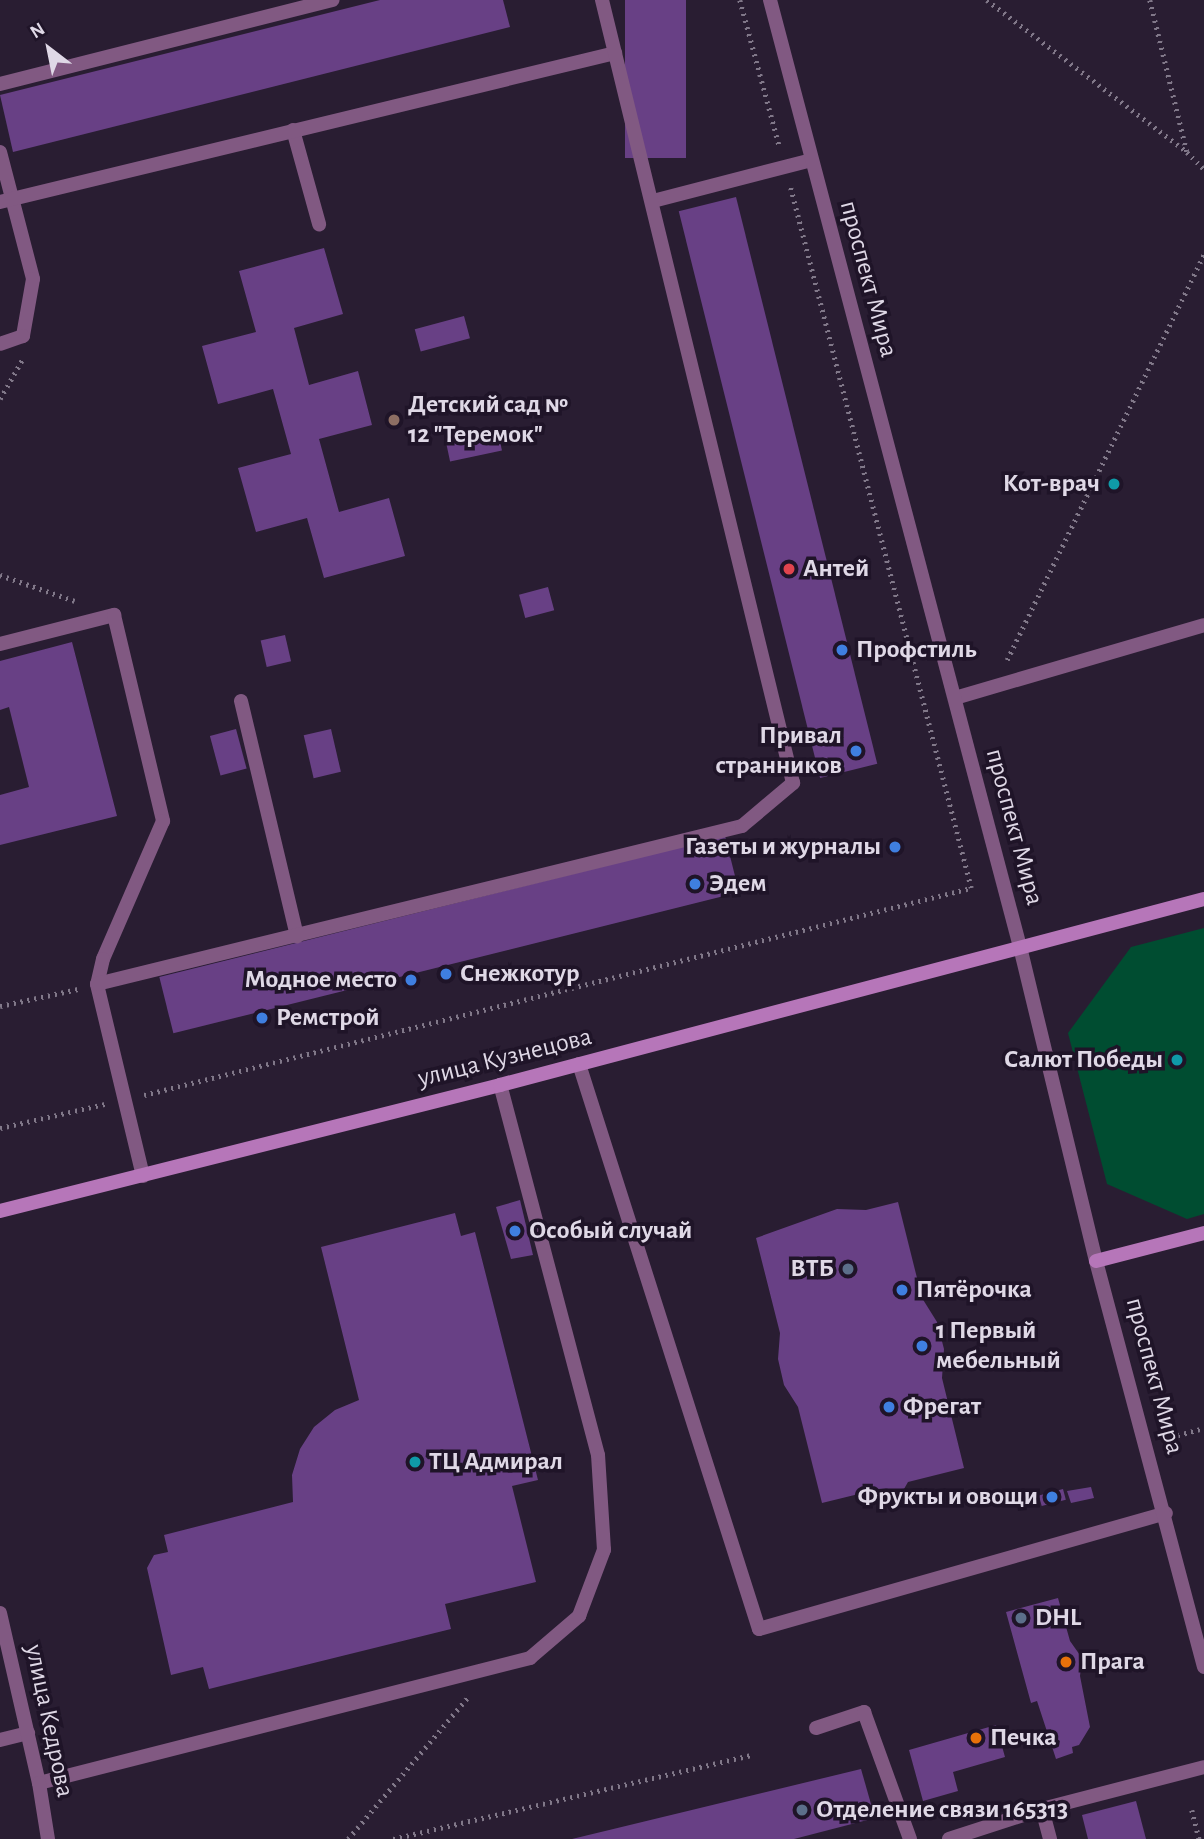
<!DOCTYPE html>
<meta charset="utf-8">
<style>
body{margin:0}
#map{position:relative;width:1204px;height:1839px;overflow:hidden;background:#291d32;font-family:"Alegreya Sans",sans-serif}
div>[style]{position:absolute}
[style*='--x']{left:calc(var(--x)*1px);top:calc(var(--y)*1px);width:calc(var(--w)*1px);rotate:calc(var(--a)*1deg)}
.green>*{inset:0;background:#004d31}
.building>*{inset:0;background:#684085;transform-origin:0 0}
.path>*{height:4.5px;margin-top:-2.25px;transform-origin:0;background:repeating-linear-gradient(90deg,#817889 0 2px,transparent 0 7px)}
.lane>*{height:14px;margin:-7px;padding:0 7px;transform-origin:7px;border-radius:7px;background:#815982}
.street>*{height:14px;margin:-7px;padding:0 7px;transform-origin:7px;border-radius:7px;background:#815982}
.secondary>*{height:14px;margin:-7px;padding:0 7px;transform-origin:7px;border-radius:7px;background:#b676b9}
.dots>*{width:19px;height:19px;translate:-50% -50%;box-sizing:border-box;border:4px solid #1f1428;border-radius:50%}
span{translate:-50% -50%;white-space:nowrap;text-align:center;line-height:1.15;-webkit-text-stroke:7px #1f1428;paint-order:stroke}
.street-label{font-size:26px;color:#dfd8e6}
.poi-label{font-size:26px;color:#dfd8e6;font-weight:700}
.left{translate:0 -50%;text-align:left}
.right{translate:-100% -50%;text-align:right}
.north{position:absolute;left:14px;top:14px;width:70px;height:70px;-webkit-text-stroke:5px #1f1428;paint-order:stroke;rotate:328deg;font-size:19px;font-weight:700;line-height:28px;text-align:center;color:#dfd8e6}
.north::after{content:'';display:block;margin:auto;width:24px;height:32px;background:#dfd8e6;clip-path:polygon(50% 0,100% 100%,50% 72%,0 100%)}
</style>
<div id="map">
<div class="green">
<div style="clip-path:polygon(1204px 928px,1204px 1214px,1187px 1219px,1107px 1184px,1068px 1033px,1131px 947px)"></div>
</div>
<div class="building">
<div style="clip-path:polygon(380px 0,503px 0,510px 27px,13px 152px,0 95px)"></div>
<div style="left:625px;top:0;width:61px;height:158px"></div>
<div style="left:736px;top:197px;width:584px;height:59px;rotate:76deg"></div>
<div style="clip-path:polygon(324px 248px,343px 314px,294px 328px,309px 385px,358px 371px,372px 425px,319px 439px,339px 512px,389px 498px,405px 556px,324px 578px,307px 518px,256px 532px,238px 468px,291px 454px,273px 389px,218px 404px,202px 346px,256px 332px,239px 271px)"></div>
<div style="left:464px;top:316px;width:23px;height:51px;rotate:75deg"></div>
<div style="left:498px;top:432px;width:19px;height:53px;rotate:78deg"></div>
<div style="left:548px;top:587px;width:24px;height:30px;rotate:75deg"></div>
<div style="left:285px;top:635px;width:27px;height:25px;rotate:77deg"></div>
<div style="clip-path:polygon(72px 642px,117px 816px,0 845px,0 795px,29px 787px,9px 707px,0 710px,0 661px)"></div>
<div style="left:236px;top:729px;width:41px;height:27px;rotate:75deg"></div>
<div style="left:331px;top:729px;width:44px;height:28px;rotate:77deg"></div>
<div style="left:725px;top:836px;width:58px;height:583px;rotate:76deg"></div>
<div style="clip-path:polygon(520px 1200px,533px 1255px,511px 1259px,496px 1207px)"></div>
<div style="clip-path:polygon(898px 1202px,922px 1298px,937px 1322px,944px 1349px,942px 1378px,964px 1468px,908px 1482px,900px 1496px,884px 1496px,879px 1489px,822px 1503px,798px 1407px,784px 1385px,778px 1359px,780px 1333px,756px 1238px,837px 1209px,866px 1210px)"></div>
<div style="clip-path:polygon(455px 1213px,461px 1236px,475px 1232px,538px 1480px,512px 1486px,536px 1582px,445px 1604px,451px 1629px,209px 1689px,203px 1667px,171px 1675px,147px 1568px,154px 1555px,168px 1552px,164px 1535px,293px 1502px,292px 1475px,300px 1449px,314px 1427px,335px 1410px,359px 1400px,321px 1247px)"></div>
<div style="clip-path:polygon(1091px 1487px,1094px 1498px,1071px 1503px,1067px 1491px)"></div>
<div style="left:1063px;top:1489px;width:11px;height:25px;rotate:75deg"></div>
<div style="clip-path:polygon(1058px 1598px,1070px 1641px,1082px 1658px,1080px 1676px,1090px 1727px,1079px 1745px,1072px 1747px,1073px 1753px,1056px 1759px,1037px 1701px,1031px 1703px,1006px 1612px)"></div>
<div style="clip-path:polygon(996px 1725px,1005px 1757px,953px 1772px,958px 1791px,923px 1801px,909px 1750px)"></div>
<div style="clip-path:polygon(861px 1769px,875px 1818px,794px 1839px,572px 1839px)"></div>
<div style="clip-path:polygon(1136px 1801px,1146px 1839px,1088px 1839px,1082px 1815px)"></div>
</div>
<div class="path">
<div style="--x:740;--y:0;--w:153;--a:74.9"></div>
<div style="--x:987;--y:0;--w:251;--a:37.2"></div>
<div style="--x:1150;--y:0;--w:156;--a:76.3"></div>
<div style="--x:1187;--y:152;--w:24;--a:45"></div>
<div style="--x:0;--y:399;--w:45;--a:-60.6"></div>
<div style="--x:0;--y:575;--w:79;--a:19.1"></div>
<div style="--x:1007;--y:660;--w:451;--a:-64.1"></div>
<div style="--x:0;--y:1006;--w:80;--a:-12.3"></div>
<div style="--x:144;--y:1095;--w:853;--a:-14.05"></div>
<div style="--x:971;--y:888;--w:725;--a:-104.46"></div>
<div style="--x:0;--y:1128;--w:108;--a:-12.9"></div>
<div style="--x:1164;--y:1439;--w:41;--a:-15.4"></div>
<div style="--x:1192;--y:1810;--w:30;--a:76"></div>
<div style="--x:348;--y:1839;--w:185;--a:-49.8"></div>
<div style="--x:393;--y:1839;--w:368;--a:-13.2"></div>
</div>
<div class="lane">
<div style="--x:0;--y:84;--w:343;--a:-14.2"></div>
<div style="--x:293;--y:130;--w:98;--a:74.5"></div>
<div style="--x:0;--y:152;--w:131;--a:75.4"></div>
<div style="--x:33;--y:279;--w:58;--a:100"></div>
<div style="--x:23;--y:336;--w:24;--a:161"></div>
<div style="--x:653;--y:201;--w:163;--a:-14.5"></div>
<div style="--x:0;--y:202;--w:633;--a:-13.62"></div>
<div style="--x:0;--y:644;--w:118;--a:-14.3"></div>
<div style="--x:114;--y:615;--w:212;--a:76.6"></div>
<div style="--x:163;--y:821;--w:150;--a:113.5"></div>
<div style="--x:103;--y:959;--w:26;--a:103"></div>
<div style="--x:955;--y:698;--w:259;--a:-16.3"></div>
<div style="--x:241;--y:701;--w:242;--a:76.6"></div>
<div style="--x:579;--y:1064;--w:593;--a:72.33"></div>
<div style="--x:759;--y:1629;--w:423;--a:-15.9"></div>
<div style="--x:143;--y:1176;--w:197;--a:-103.5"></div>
<div style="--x:97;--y:984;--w:664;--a:-13.76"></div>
<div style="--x:742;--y:826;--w:67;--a:-40.1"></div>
<div style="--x:793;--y:783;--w:806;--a:-103.71"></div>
<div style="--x:816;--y:1728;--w:51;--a:-18.4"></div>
<div style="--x:864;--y:1712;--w:135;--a:70.1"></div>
<div style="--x:0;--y:1740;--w:29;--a:-14"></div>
<div style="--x:39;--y:1783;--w:507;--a:-14.28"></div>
<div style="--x:530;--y:1658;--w:65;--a:-40.6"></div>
<div style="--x:579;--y:1616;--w:71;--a:-69.3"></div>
<div style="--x:604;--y:1550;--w:95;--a:-93.6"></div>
<div style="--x:598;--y:1455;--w:383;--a:-104.8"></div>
<div style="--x:1042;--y:1809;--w:31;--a:75"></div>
<div style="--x:949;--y:1839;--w:98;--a:-17.9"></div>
<div style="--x:1042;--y:1809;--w:167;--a:-14.5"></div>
</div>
<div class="street">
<div style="--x:770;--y:0;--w:979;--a:75.21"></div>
<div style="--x:1020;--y:947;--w:323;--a:76.4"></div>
<div style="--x:1096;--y:1261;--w:420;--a:75.1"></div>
<div style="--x:0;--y:1613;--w:174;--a:77.1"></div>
<div style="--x:39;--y:1783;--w:57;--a:80.9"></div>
</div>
<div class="secondary">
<div style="--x:0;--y:1211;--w:516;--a:-14.14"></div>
<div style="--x:500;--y:1085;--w:728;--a:-14.8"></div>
<div style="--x:1096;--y:1261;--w:112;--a:-14.5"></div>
</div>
<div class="dots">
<div style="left:394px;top:420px;background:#8d6e63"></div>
<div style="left:1114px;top:484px;background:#0f9aa8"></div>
<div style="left:789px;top:569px;background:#e0444e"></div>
<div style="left:842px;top:650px;background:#3f7fe0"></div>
<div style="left:856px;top:751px;background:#3f7fe0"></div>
<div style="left:895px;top:847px;background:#3f7fe0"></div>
<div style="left:695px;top:884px;background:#3f7fe0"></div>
<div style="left:446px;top:974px;background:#3f7fe0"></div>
<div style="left:411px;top:980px;background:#3f7fe0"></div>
<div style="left:262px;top:1018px;background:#3f7fe0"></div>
<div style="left:1177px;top:1060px;background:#0f9aa8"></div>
<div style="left:515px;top:1231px;background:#3f7fe0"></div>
<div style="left:848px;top:1269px;background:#5c6f8a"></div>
<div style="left:902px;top:1290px;background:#3f7fe0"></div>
<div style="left:922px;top:1346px;background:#3f7fe0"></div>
<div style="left:889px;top:1407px;background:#3f7fe0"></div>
<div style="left:415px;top:1462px;background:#0f9aa8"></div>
<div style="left:1052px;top:1497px;background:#3f7fe0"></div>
<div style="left:1021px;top:1618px;background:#5c6f8a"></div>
<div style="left:1066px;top:1662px;background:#e8710a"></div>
<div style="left:976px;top:1738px;background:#e8710a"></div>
<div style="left:802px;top:1810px;background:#5c6f8a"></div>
</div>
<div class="street-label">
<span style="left:868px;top:279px;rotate:75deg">проспект Мира</span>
<span style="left:1014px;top:827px;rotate:75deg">проспект Мира</span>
<span style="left:505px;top:1058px;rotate:-14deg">улица Кузнецова</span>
<span style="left:1154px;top:1376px;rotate:75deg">проспект Мира</span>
<span style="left:49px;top:1721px;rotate:78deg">улица Кедрова</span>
</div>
<div class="poi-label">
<span class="left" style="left:408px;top:420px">Детский сад №<br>12 "Теремок"</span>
<span class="right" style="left:1100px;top:484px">Кот-врач</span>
<span class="left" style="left:803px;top:569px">Антей</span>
<span class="left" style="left:856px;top:650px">Профстиль</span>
<span class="right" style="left:842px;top:751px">Привал<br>странников</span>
<span class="right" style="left:881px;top:847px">Газеты и журналы</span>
<span class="left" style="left:709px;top:884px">Эдем</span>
<span class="left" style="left:460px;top:974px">Снежкотур</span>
<span class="right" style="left:397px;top:980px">Модное место</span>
<span class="left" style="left:276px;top:1018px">Ремстрой</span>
<span class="right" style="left:1163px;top:1060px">Салют Победы</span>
<span class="left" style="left:529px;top:1231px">Особый случай</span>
<span class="right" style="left:834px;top:1269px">ВТБ</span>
<span class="left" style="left:916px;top:1290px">Пятёрочка</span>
<span class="left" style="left:936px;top:1346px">1 Первый<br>мебельный</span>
<span class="left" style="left:903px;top:1407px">Фрегат</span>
<span class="left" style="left:429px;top:1462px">ТЦ Адмирал</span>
<span class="right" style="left:1038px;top:1497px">Фрукты и овощи</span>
<span class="left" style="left:1035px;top:1618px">DHL</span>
<span class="left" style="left:1080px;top:1662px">Прага</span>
<span class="left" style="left:990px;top:1738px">Печка</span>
<span class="left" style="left:816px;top:1810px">Отделение связи 165313</span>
</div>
<div class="north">N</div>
</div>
